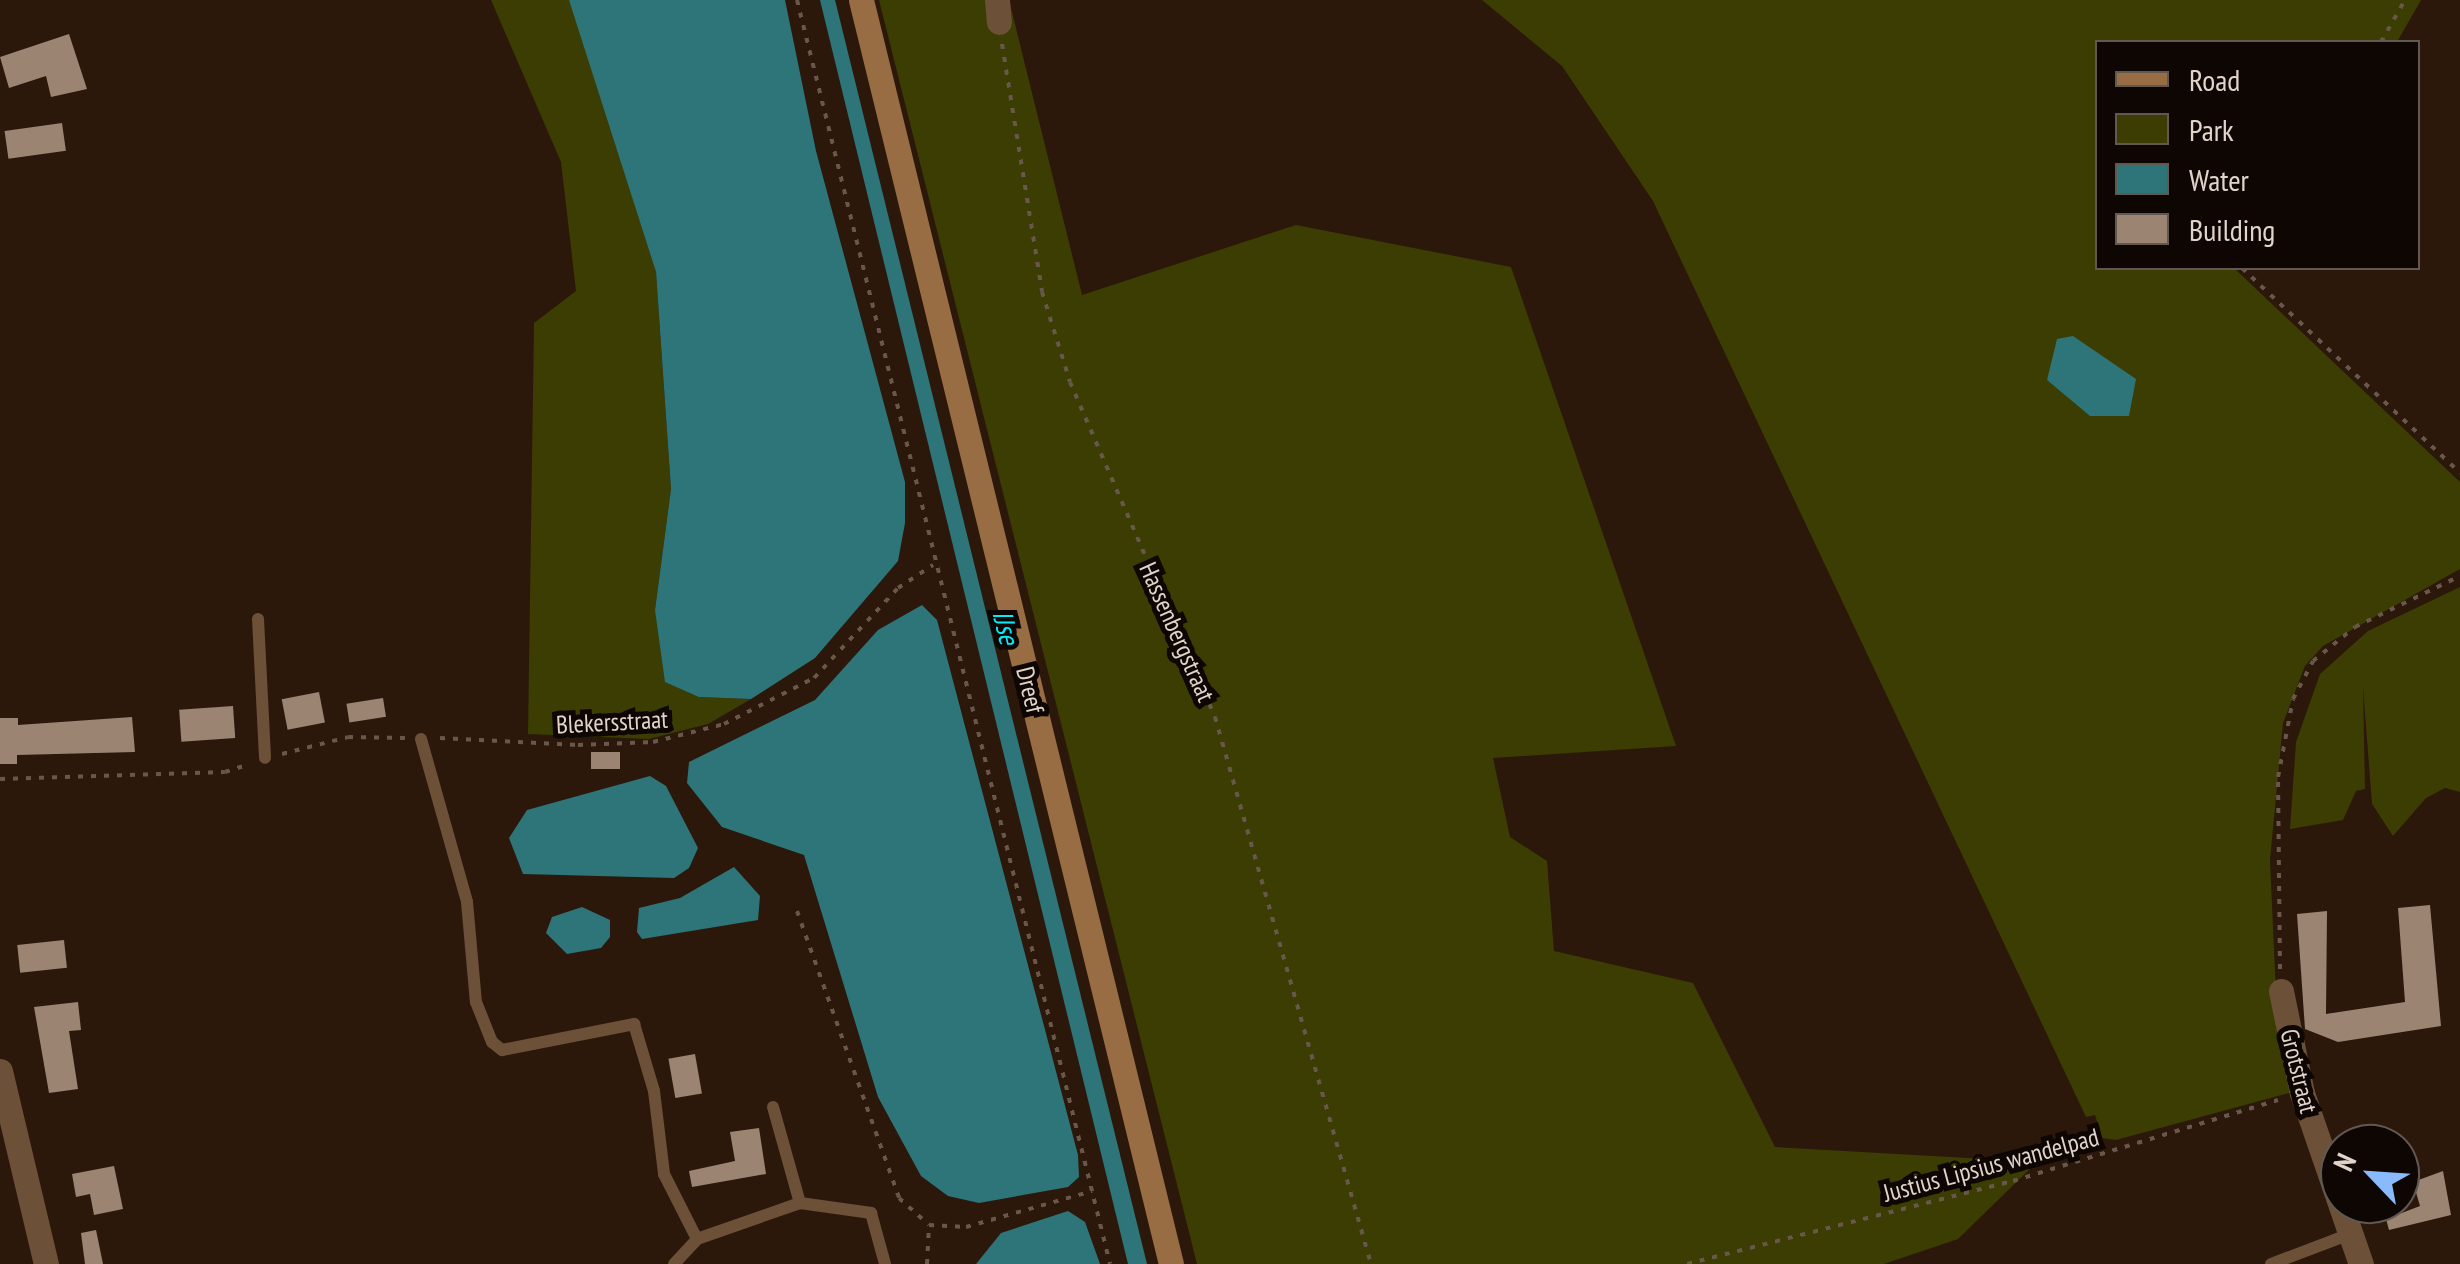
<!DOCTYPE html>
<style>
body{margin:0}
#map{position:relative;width:2460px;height:1264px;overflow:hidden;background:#2b180a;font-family:"PT Sans Narrow",sans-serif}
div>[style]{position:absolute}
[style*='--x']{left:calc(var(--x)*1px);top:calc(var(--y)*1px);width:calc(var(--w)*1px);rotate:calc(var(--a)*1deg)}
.green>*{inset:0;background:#3b3d02}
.water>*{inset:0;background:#2e757a}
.building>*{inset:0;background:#9c8473;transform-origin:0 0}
.path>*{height:4px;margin-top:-2px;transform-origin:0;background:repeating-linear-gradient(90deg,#68574a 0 5px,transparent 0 13px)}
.lane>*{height:12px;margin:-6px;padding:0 6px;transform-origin:6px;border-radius:6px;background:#6c5138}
.street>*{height:25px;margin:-12.5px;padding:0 12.5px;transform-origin:12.5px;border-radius:12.5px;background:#6c5138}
.secondary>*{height:25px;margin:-12.5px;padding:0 12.5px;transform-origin:12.5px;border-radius:12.5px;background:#996d44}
span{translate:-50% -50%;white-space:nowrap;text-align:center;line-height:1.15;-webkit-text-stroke:10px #0d0602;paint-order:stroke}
.street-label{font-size:25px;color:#e2d4cb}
.water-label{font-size:28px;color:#00edfb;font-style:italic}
.legend{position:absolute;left:2095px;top:40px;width:325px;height:230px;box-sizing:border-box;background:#0d0602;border:2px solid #625852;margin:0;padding:12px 18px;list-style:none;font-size:30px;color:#e2d4cb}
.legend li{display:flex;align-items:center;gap:20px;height:50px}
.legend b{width:50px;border:2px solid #625852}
.north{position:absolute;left:2320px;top:1124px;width:100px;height:100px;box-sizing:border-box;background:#0d0602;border:2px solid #625852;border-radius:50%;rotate:295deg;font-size:28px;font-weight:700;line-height:40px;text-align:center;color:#e2d4cb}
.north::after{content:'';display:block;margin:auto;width:35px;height:45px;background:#88bafc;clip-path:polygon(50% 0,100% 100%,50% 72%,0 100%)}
</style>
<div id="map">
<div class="green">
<div style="clip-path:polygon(491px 0,569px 0,573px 8px,656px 272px,671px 489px,655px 610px,699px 697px,751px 699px,708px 724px,649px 739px,528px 734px,534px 323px,576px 291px,561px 162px)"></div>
<div style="clip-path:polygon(879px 0,1009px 0,1082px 295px,1296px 225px,1511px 267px,1676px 746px,1493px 758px,1510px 837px,1547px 861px,1554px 951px,1693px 983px,1775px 1147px,2037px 1162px,1958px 1239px,1884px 1264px,1197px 1264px)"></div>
<div style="clip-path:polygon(1482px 0,2421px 0,2397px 42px,2098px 42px,2098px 268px,2234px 268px,2460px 482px,2460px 569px,2323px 646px,2305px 666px,2283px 723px,2270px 860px,2277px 1017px,2293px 1092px,2116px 1140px,2102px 1138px,2095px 1115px,2086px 1117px,1653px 201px,1562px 66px)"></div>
<div style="clip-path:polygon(2460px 587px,2460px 792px,2445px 788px,2426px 798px,2393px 836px,2372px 804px,2363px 687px,2365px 789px,2356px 791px,2343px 820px,2290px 829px,2296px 742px,2320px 674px,2368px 631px)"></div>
</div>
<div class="water">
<div style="clip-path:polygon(569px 0,785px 0,816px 151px,905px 482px,905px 523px,898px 561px,815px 658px,751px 699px,699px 697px,665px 682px,655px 610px,671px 489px,656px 272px)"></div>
<div style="clip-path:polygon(820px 0,835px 0,1147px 1264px,1128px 1264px)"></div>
<div style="clip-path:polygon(2073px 336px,2136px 379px,2129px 416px,2090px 416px,2047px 380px,2057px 339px)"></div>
<div style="clip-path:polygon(922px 605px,937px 620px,1078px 1155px,1079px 1177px,1068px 1187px,979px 1203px,948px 1196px,921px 1176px,878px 1097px,804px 855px,722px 827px,687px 783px,689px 762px,815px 700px,878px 630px)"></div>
<div style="clip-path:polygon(650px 776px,666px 786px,698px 848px,689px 868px,674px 878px,523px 874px,509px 838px,527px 810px)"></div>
<div style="clip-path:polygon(734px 867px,760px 896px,758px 920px,642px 939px,637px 932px,639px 908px,680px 898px)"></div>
<div style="clip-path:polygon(582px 907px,610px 920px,610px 937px,601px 948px,567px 954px,546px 933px,552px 917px)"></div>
<div style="clip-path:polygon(1068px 1211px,1085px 1222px,1100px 1264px,976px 1264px,1001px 1233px)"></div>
</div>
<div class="building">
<div style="clip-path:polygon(69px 34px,87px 89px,51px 97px,46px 76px,9px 88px,0 57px)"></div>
<div style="left:62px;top:123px;width:28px;height:58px;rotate:82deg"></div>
<div style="left:319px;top:692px;width:31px;height:38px;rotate:79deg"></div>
<div style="left:383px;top:698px;width:19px;height:37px;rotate:81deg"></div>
<div style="left:233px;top:706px;width:32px;height:54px;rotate:86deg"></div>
<div style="clip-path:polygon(132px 717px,135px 752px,17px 755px,17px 764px,0 764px,0 718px,18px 718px,18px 725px)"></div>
<div style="left:591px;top:752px;width:29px;height:17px"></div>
<div style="clip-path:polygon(2430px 905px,2441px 1026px,2338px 1042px,2305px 1029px,2297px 914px,2327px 911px,2326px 1014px,2405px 1002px,2398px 908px)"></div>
<div style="left:64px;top:940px;width:28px;height:47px;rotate:84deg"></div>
<div style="clip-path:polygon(78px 1002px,81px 1030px,69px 1031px,78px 1089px,49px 1093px,34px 1007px)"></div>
<div style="left:695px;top:1054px;width:40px;height:27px;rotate:80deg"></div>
<div style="clip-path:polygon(759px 1128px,766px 1174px,692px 1187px,689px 1171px,735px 1161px,730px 1132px)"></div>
<div style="clip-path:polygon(114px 1166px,123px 1209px,94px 1215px,90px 1194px,76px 1197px,72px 1174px)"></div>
<div style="clip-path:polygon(2443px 1171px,2451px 1215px,2389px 1230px,2386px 1219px,2420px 1206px,2413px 1182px)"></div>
<div style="clip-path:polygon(96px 1230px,103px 1264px,85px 1264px,81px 1233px)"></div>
</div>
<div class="path">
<div style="--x:797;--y:0;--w:1302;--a:76.09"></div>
<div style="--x:2381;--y:42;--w:48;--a:-60.3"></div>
<div style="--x:1002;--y:44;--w:251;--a:80.8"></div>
<div style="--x:1042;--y:292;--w:94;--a:72.7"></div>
<div style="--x:1070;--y:382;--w:365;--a:66.6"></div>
<div style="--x:1215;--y:717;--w:569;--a:74.08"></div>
<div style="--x:2242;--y:268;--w:299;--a:43.2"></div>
<div style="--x:440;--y:738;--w:138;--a:2.9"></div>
<div style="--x:578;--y:745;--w:75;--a:-2.3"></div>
<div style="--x:653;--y:742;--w:73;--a:-14.2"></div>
<div style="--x:724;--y:724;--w:101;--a:-27.1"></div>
<div style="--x:814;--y:678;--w:123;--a:-47"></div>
<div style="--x:898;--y:588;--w:42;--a:-33.3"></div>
<div style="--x:282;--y:754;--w:68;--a:-14.4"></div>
<div style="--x:348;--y:737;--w:57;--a:1"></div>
<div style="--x:0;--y:779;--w:225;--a:-1.8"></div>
<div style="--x:225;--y:772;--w:25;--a:-18"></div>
<div style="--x:797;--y:911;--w:305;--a:70.4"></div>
<div style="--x:899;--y:1198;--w:40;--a:42"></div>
<div style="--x:929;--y:1225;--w:37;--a:3"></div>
<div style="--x:966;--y:1227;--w:131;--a:-15.9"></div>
<div style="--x:2280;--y:969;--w:192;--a:-90.6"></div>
<div style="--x:2278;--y:777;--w:79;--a:-79.1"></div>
<div style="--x:2293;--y:699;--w:43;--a:-62.2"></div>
<div style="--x:2313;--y:661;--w:54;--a:-39"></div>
<div style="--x:2355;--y:627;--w:117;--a:-25.9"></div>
<div style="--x:927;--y:1264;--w:39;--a:-87"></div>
<div style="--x:1687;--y:1264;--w:336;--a:-14.3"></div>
<div style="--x:2013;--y:1181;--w:277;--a:-17"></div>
</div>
<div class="lane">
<div style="--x:258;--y:619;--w:139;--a:87.1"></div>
<div style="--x:421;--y:739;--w:169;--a:74.2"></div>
<div style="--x:467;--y:902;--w:100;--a:84.9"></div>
<div style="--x:476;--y:1002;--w:43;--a:68.2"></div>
<div style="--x:492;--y:1042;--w:13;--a:39"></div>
<div style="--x:502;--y:1050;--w:135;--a:-11.1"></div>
<div style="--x:634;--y:1024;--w:70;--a:73.4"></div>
<div style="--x:654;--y:1091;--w:84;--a:83.1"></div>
<div style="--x:664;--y:1174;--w:73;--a:63.1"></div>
<div style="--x:773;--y:1107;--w:100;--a:74.3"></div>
<div style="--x:674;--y:1264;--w:34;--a:-47"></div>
<div style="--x:697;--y:1239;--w:109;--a:-19.3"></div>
<div style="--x:800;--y:1203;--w:72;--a:8"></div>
<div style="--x:871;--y:1213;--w:53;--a:74.6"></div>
<div style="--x:2271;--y:1264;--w:85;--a:-20.8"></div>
</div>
<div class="street">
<div style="--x:997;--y:0;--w:22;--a:85"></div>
<div style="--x:2281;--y:991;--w:104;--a:78.4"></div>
<div style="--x:2302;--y:1093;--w:181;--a:71"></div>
<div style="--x:0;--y:1071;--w:198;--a:76.6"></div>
</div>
<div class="secondary">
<div style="--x:861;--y:0;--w:1301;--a:76.22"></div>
</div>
<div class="street-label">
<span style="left:1177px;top:632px;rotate:66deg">Hassenbergstraat</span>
<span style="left:1030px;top:690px;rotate:76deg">Dreef</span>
<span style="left:612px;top:722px;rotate:-3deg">Blekersstraat</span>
<span style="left:2299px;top:1071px;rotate:76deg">Grotstraat</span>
<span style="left:1991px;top:1165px;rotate:-15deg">Justius Lipsius wandelpad</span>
</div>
<div class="water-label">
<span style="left:1006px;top:627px;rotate:76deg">IJse</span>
</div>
<ul class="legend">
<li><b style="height:12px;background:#996d44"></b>Road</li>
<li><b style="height:28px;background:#3b3d02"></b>Park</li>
<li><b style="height:28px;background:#2e757a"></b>Water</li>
<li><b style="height:28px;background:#9c8473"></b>Building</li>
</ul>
<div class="north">N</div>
</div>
